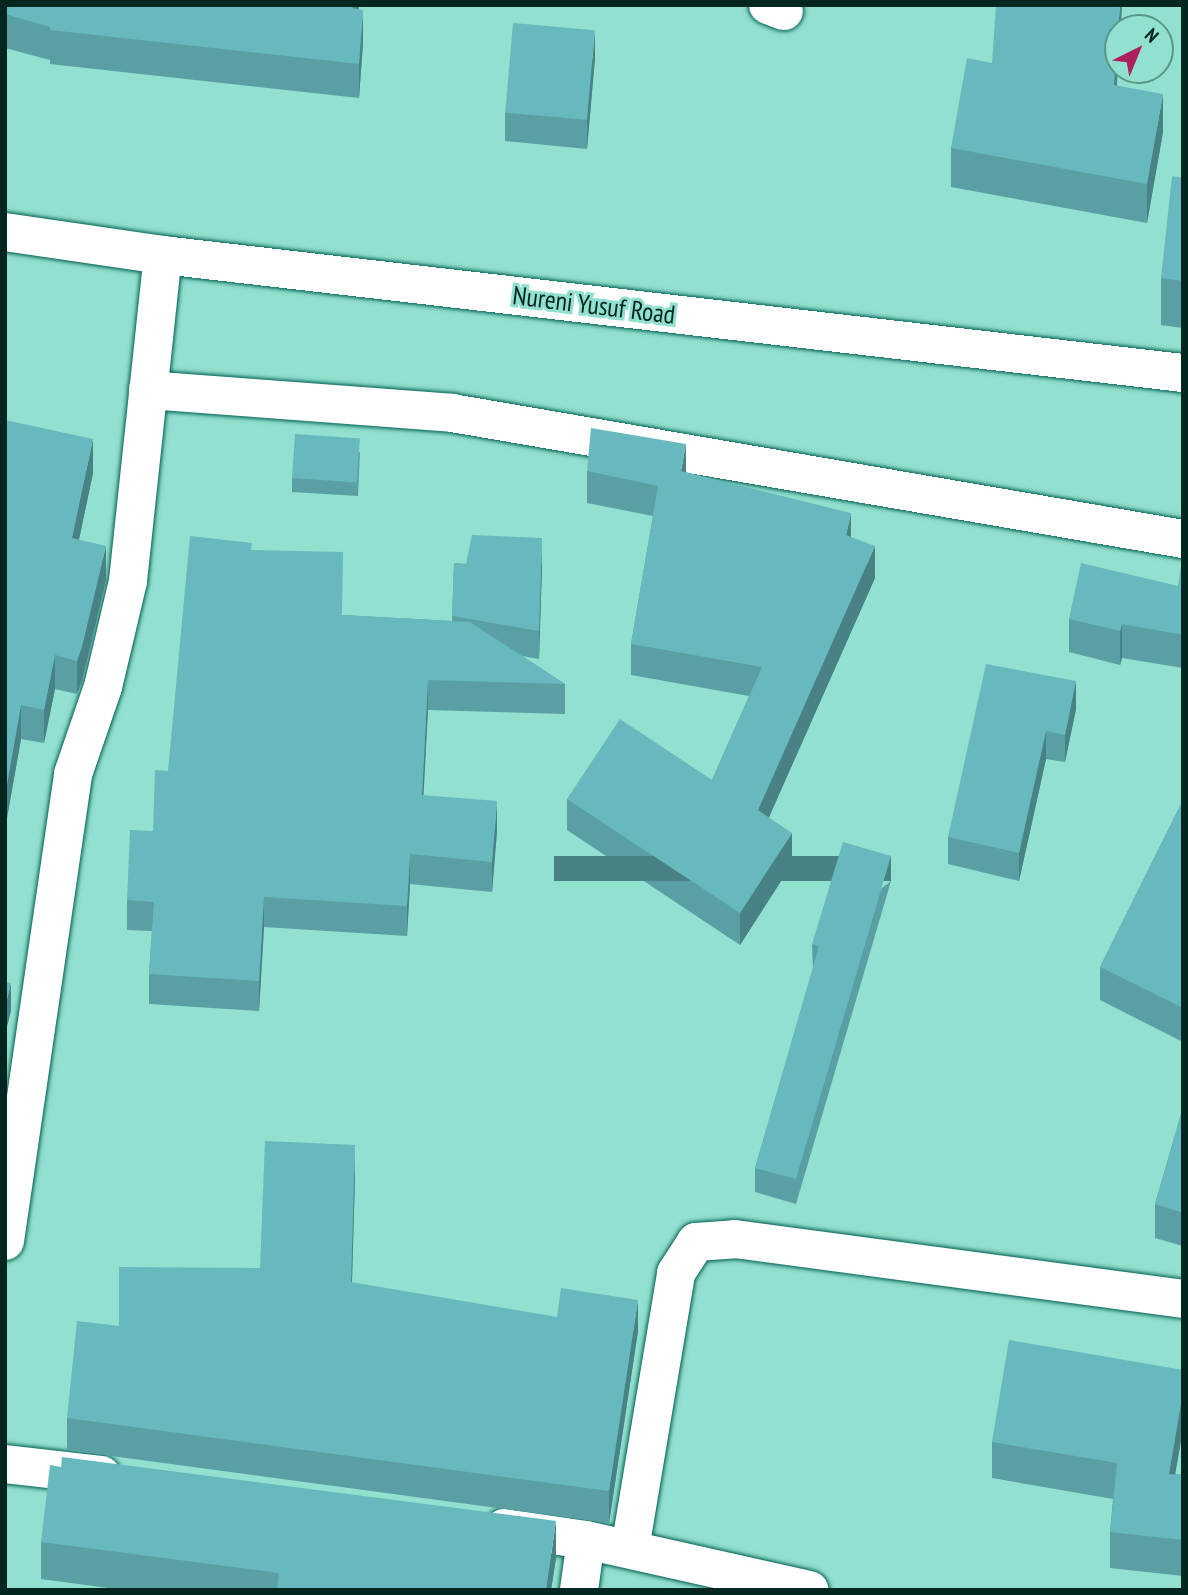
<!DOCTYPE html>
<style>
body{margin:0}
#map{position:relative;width:1188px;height:1595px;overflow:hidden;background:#92e0cf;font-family:"PT Sans Narrow",sans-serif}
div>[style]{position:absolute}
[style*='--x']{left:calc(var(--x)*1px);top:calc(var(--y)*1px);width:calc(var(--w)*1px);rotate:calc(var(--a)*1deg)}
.roads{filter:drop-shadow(0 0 2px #006053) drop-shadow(0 0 2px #006053)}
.minor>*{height:38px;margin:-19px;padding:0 19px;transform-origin:19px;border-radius:19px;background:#fff}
.tertiary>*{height:38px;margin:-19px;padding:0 19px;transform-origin:19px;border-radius:19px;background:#fff}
.wall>*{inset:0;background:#599fa3}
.shaded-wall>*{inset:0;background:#488284;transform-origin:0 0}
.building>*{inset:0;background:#67b9bd;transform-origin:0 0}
span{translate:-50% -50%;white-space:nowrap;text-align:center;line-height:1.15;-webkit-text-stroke:6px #92e0cf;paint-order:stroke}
.street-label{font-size:26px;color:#042621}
.frame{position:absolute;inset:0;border:7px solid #042621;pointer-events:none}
.north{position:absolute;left:1104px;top:14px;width:70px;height:70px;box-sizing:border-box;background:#92e0cf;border:2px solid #599689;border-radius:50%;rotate:43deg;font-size:19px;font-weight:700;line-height:28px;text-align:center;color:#042621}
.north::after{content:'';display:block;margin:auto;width:24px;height:32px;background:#ac205f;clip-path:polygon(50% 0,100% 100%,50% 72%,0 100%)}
</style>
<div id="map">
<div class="roads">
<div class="minor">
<div style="--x:768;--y:5;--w:17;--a:21"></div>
<div style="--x:148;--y:390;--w:305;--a:4.3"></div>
<div style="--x:452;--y:413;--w:742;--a:9.78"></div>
<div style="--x:5;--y:1241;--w:472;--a:-81.7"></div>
<div style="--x:73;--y:774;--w:92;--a:-71"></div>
<div style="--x:103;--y:687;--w:109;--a:-76.7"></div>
<div style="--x:128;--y:581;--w:328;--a:-83.9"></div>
<div style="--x:5;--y:1464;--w:97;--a:6.5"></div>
<div style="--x:504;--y:1528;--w:83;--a:8.3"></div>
<div style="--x:586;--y:1540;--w:229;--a:12.6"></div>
<div style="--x:630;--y:1549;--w:280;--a:-80.5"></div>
<div style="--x:676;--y:1273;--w:37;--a:-57"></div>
<div style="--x:696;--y:1242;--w:39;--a:-4"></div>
<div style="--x:735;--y:1239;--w:452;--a:7.6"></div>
<div style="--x:579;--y:1590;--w:50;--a:-82"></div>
</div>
<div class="tertiary">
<div style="--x:5;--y:232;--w:160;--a:8.3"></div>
<div style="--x:163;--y:255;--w:1027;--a:6.6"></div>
</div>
</div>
<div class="wall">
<div style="clip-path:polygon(5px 5px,359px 5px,359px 9px,363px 43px,359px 98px,50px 64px,50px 60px,5px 48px)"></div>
<div style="clip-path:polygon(1118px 28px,1117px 85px,1163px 132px,1147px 223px,951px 187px,951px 148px,992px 63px)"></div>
<div style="clip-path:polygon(595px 58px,587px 149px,505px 141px,505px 113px)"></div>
<div style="clip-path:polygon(1183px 178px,1183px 328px,1161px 325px,1161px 278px)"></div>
<div style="clip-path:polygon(5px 420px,93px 473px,79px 540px,106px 580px,82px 681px,77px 694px,55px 689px,44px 743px,21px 739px,5px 829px)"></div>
<div style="clip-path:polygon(360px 452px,358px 496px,292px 492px,292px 478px)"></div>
<div style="clip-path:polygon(587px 471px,686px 472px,851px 537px,875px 578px,769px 817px,792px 864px,740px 945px,567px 830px,567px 799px,712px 780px,749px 696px,631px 675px,631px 644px,653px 516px,587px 503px)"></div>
<div style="clip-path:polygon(252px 551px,342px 615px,452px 621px,454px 563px,466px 564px,542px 566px,539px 659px,522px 656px,565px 684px,565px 714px,428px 710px,423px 795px,497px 831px,492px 892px,410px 884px,407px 936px,264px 927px,259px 1011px,149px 1004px,149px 974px,152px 931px,127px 930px,127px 900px,153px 831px)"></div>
<div style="clip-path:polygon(1183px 566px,1183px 668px,1122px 658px,1120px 665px,1069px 652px,1069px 619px,1178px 586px)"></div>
<div style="clip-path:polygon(1076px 681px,1076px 709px,1065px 762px,1046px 759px,1019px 881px,948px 864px,948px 837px)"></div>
<div style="clip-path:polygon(1183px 800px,1183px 1042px,1100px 1000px,1100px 967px)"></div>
<div style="clip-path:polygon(891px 881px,796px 1204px,755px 1192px,755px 1168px,813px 969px,812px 944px)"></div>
<div style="clip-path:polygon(1183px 1107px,1183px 1246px,1155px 1238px,1155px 1204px)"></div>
<div style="clip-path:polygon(355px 1176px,352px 1283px,638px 1331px,609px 1523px,67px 1450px,67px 1418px,260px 1268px)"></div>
<div style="clip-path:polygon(1183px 1370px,1183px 1429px,1175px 1474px,1183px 1475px,1183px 1576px,1110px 1568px,1110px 1532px,1113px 1499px,992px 1478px,992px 1442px)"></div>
<div style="clip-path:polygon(41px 1542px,556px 1558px,551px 1590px,123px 1590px,41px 1579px)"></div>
</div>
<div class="shaded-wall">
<div style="clip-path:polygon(353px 5px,359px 5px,352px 42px)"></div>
<div style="clip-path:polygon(1120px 5px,1122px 5px,1121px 28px,1118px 28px)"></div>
<div style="clip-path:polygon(363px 10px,363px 43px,359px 98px,359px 64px)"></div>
<div style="clip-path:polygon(1118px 28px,1118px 67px,1114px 124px,1114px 85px)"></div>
<div style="clip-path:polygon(595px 30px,595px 58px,587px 149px,587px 121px)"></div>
<div style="clip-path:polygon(1163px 94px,1163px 132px,1147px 223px,1147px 184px)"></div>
<div style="clip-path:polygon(93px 439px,93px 473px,72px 572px,72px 538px)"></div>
<div style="clip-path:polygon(686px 444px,686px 476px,681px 471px)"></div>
<div style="clip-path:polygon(851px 513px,851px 544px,846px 535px)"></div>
<div style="clip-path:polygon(542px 538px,542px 566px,539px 659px,539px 631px)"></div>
<div style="clip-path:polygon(106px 546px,106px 580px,82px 681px,77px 694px,77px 661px)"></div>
<div style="clip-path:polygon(875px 546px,875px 578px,758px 842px,758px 810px)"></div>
<div style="clip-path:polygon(1122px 624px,1122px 658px,1120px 665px,1120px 631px)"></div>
<div style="clip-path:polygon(55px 655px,55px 689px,44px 743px,44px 710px)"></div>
<div style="clip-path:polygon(428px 680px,428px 710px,422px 825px,422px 795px)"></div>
<div style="clip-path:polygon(1076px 681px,1076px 709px,1065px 762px,1065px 735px)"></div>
<div style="clip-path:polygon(21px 705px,21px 739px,5px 829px,5px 796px)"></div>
<div style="clip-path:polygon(1046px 731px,1046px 759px,1019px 881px,1019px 853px)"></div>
<div style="clip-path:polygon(497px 801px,497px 831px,492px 892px,492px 862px)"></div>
<div style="clip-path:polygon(792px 833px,792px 864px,740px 945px,740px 913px)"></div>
<div style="clip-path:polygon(410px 854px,410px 884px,407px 936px,407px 906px)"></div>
<div style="left:891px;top:856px;width:25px;height:337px;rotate:90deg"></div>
<div style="clip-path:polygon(264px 897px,264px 927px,259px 1011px,259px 981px)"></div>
<div style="clip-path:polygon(11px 983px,11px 1011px,5px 1035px,5px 1007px)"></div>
<div style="clip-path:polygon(355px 1145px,355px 1176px,351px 1314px,351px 1282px)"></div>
<div style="clip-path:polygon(638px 1300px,638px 1331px,609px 1523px,609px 1491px)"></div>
<div style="clip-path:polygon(1183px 1392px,1183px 1429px,1169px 1510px,1169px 1474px)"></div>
<div style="clip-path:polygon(556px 1521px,556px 1558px,551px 1590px,546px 1590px)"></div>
</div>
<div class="building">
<div style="clip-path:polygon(5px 5px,353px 5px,352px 8px,363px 10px,359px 64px,50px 30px,50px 27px,5px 14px)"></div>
<div style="clip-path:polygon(996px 5px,1120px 5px,1114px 85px,1163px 94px,1147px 184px,951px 148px,967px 58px,992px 63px)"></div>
<div style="left:513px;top:23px;width:82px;height:90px;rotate:5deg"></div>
<div style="clip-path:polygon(1172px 176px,1183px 178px,1183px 281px,1161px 278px)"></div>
<div style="clip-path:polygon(5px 420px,93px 439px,72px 538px,106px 546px,82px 647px,77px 661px,55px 655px,44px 710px,21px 705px,5px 796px)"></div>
<div style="clip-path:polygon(591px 428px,686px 444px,681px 471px,851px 513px,846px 535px,875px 546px,758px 810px,792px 833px,740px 913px,567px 799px,620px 719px,712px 780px,762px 667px,631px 644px,658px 486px,587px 471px)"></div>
<div style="left:295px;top:434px;width:65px;height:44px;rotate:4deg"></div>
<div style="clip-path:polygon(472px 535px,542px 538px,539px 631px,452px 616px,454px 563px,466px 564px)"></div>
<div style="clip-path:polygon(190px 536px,252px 543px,251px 550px,343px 552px,342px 615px,470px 622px,565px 684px,428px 680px,422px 795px,497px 801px,492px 862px,410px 854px,407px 906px,264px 897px,259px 981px,149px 974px,154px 902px,127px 900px,130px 830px,153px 831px,155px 770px,168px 771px)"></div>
<div style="clip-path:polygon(1081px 563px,1178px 586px,1181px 566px,1183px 566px,1183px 635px,1122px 624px,1120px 631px,1069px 619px)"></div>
<div style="clip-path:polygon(986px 664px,1076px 681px,1065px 735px,1046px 731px,1019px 853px,948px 837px)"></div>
<div style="clip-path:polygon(1183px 800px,1183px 1008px,1100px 967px)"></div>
<div style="clip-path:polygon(843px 842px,891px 856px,796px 1179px,755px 1168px,819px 946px,812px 944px)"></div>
<div style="clip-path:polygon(5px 982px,11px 983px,5px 1007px)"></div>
<div style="clip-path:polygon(1183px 1107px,1183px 1213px,1155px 1204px)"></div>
<div style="clip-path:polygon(265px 1141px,355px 1145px,351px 1282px,557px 1317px,561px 1288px,638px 1300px,609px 1491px,67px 1418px,77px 1321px,119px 1326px,119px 1267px,260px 1268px)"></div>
<div style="clip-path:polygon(1009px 1340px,1183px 1370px,1183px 1392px,1169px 1474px,1183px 1475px,1183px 1540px,1110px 1532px,1117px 1463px,992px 1442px)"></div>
<div style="clip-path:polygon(62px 1457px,556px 1521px,546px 1590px,277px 1590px,279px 1573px,41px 1542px,50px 1465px,61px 1467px)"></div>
</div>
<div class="street-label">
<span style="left:594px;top:305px;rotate:7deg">Nureni Yusuf Road</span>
</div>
<div class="frame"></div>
<div class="north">N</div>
</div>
